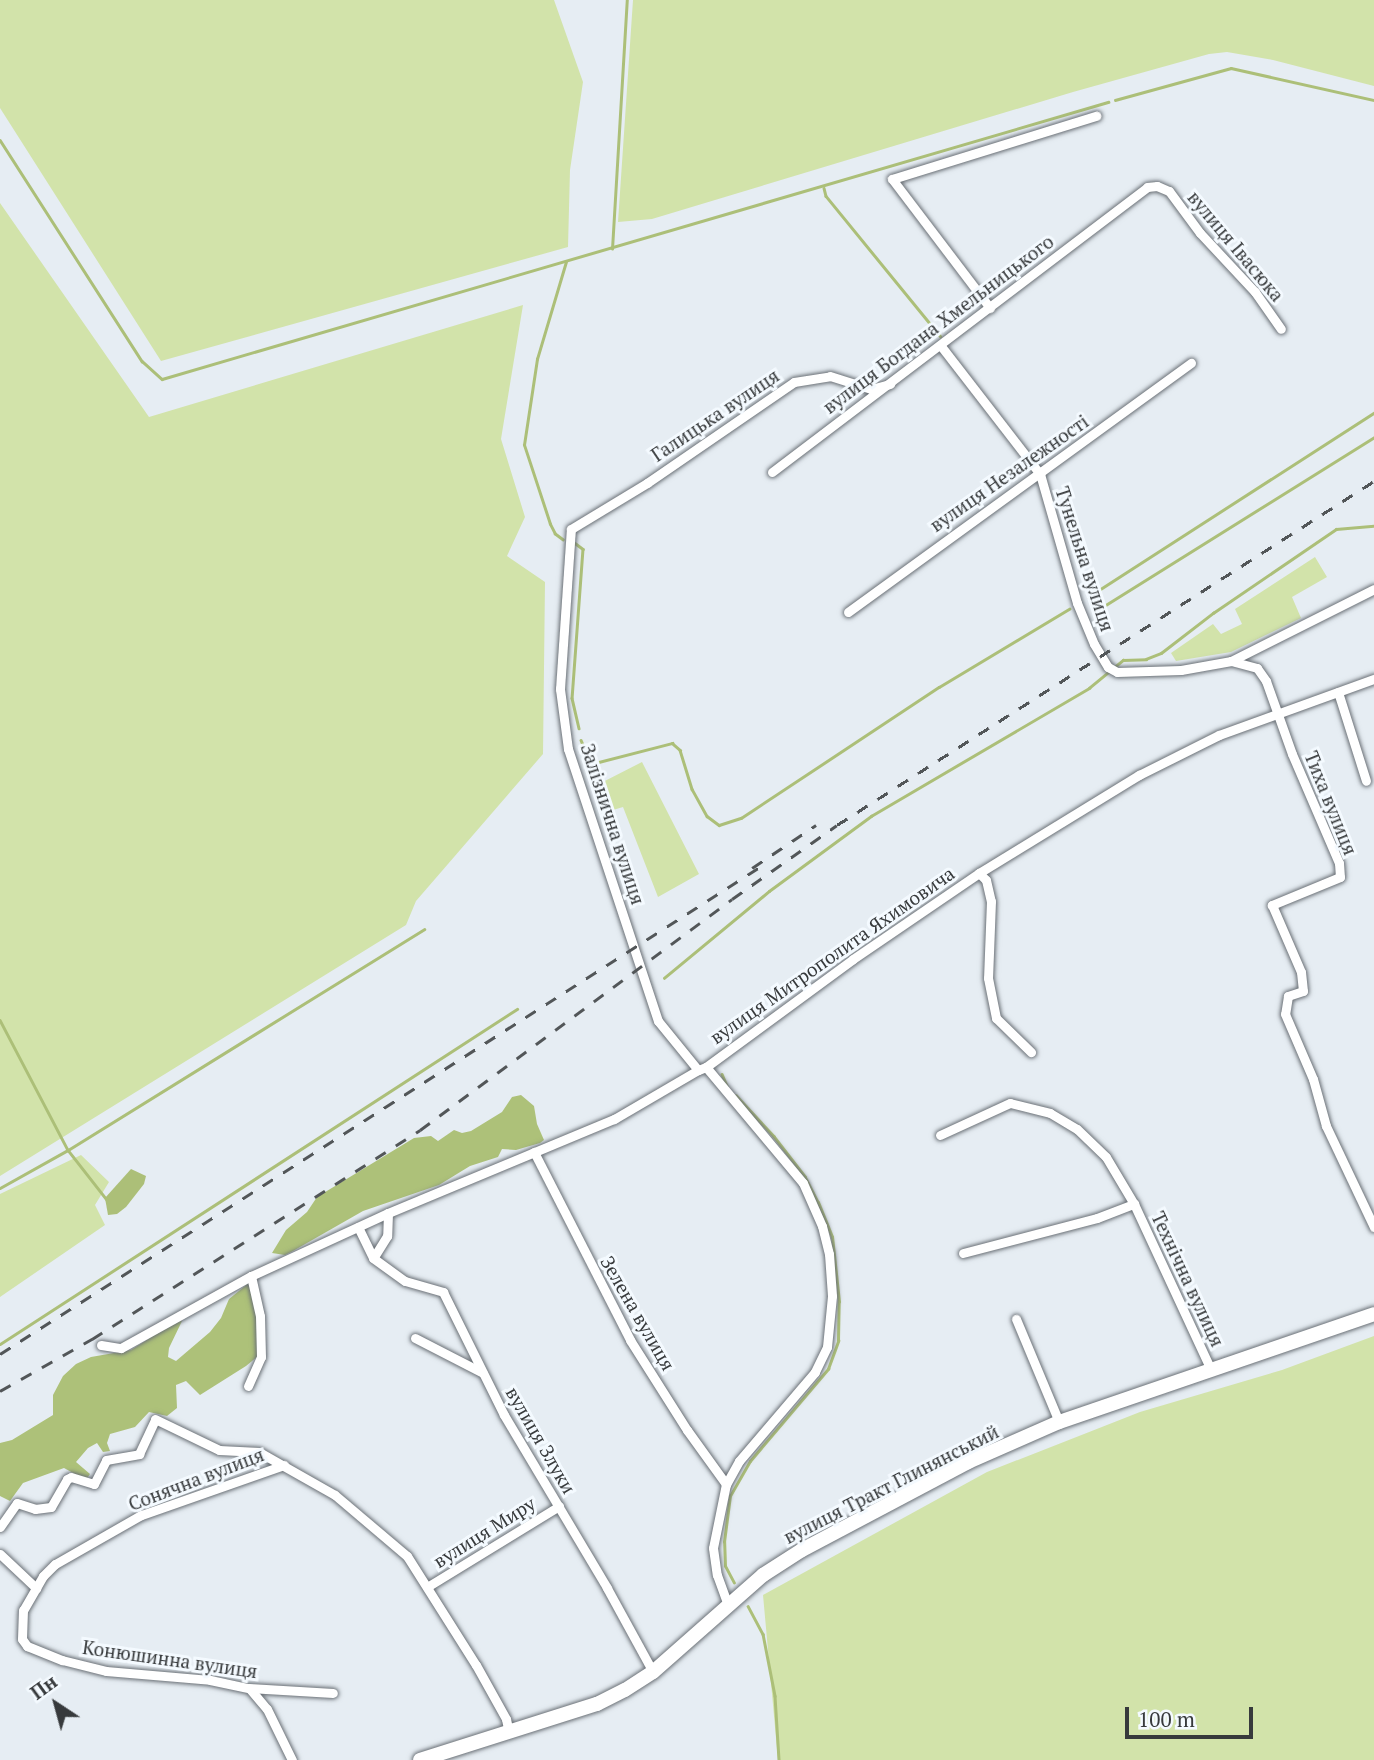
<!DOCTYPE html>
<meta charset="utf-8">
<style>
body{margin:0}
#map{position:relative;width:1374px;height:1760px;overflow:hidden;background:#e6edf3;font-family:"PT Serif",serif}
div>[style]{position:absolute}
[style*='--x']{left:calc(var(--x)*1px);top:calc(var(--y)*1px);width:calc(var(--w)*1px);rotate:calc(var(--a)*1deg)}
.green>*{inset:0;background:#d2e3aa}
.forest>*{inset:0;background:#adc179}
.water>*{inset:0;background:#acbf78}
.stream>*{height:2.5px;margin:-1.25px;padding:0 1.25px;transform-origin:1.25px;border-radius:1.25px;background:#acbf78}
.roads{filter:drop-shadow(0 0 2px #6a7076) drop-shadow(0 0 2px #6a7076)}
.street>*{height:9px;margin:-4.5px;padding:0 4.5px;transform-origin:4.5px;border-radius:4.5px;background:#fff}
.primary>*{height:14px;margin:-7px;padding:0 7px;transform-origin:7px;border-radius:7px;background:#fff}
.rail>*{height:2.5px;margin-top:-1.25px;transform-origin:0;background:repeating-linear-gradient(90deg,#525658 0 12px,transparent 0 24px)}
span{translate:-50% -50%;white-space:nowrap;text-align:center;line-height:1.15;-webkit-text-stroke:6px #f4faff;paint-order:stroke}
.street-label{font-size:19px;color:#373a3c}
.north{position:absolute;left:21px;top:1669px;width:70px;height:70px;-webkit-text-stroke:5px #f4faff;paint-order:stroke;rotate:324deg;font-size:19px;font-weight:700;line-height:28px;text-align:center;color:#373a3c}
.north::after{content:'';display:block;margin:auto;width:24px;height:32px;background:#373a3c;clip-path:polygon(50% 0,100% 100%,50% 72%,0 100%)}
.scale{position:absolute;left:1125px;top:1707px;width:128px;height:32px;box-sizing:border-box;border:4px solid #373a3c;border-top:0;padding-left:9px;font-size:21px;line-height:24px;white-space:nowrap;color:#373a3c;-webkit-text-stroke:5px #f4faff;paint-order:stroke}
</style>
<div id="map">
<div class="green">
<div style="clip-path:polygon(0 0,554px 0,583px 82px,570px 170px,568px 247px,161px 361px,0 108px)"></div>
<div style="clip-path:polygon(633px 0,1374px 0,1374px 86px,1273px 60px,1227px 52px,1209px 54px,1073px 92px,652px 219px,618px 222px)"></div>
<div style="clip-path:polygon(0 203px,149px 417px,523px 305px,501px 439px,525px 517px,507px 556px,545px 582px,543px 754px,416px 901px,406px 925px,0 1176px)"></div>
<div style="clip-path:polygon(1315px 557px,1327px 577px,1292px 597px,1301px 618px,1231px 652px,1176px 661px,1171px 653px,1213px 624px,1221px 634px,1242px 624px,1235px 609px)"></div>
<div style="clip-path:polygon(642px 762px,699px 874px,658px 897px,623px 807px,613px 810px,610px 799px,597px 803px,595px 786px)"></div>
<div style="clip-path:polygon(81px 1155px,109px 1182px,95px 1205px,105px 1225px,0 1297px,0 1194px)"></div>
<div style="clip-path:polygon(1374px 1336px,1374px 1760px,778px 1760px,763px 1595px,987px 1472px,1140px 1412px,1282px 1370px)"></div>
</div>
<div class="forest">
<div style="clip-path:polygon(521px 1095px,534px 1106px,537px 1124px,544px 1140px,540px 1143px,516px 1150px,502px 1149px,498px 1157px,470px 1166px,439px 1185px,363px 1211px,293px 1251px,285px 1255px,272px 1253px,286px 1230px,307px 1212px,317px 1197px,414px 1138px,431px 1136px,438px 1141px,454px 1130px,462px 1133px,471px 1131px,502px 1112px,512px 1097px)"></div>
<div style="clip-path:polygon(250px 1282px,256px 1305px,258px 1356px,246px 1366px,200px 1395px,186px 1381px,176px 1385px,177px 1408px,167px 1416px,149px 1412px,135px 1427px,110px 1434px,107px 1443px,110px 1451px,103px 1452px,97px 1443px,88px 1448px,76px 1462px,90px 1474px,86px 1480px,64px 1468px,23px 1483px,10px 1501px,0 1496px,0 1443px,12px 1440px,53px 1415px,53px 1395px,63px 1376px,76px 1364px,91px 1357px,131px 1350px,180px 1319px,182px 1321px,169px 1348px,168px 1357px,176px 1361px,210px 1332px,221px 1318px,229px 1299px)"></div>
</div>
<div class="water">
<div style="clip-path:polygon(131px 1169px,146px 1176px,144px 1184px,126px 1207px,117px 1214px,108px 1215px,105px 1198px)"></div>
</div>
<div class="stream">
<div style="--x:1115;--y:100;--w:120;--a:-15.4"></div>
<div style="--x:1231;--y:68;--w:147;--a:12.6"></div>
<div style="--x:0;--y:140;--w:263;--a:57.3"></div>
<div style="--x:142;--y:361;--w:27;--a:42"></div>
<div style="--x:162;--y:379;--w:986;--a:-16.32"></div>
<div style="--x:824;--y:188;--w:8;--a:76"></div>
<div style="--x:826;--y:196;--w:181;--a:50.8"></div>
<div style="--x:612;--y:249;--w:249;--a:-86.6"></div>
<div style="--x:563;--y:540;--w:10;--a:-143"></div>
<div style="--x:555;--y:534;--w:11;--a:-117"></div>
<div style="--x:550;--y:524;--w:83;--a:-108.2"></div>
<div style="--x:524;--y:445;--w:87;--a:-81.4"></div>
<div style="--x:537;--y:359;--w:101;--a:-73.4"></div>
<div style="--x:575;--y:543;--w:10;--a:37"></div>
<div style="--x:583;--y:549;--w:149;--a:94.2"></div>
<div style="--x:572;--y:698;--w:31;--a:77"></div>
<div style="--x:1088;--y:597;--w:340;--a:-32.8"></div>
<div style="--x:1104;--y:606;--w:319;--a:-32"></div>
<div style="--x:581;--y:740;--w:26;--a:67"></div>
<div style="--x:591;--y:764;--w:84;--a:-14.5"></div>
<div style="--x:672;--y:743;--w:11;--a:41"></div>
<div style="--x:680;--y:750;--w:41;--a:72.9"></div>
<div style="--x:692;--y:789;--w:31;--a:61"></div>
<div style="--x:707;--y:816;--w:15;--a:37"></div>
<div style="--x:719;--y:825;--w:23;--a:-18"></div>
<div style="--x:741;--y:818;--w:237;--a:-33.5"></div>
<div style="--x:939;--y:687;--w:152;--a:-31"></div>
<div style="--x:664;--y:978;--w:136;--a:-39.6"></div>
<div style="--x:769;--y:891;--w:127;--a:-36.3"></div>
<div style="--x:871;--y:816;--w:253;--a:-30.4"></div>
<div style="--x:1089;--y:688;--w:44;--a:-39.5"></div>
<div style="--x:1123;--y:660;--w:23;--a:-2"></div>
<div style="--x:1146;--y:659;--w:16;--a:-22"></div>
<div style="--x:1161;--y:653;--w:66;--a:-37.6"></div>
<div style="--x:1213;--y:613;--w:149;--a:-34.3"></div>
<div style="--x:1336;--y:529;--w:38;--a:-5"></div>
<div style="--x:0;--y:1020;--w:147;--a:62.4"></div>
<div style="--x:68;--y:1150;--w:63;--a:52"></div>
<div style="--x:722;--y:1074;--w:13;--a:67"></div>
<div style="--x:0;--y:1188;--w:78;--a:-29.2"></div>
<div style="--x:68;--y:1150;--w:419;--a:-31.8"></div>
<div style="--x:0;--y:1344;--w:616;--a:-32.94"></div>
<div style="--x:734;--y:1583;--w:19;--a:-118"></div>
<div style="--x:725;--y:1566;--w:24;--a:-92"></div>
<div style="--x:724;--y:1542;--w:46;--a:-82.6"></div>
<div style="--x:730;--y:1496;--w:40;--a:-60.3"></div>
<div style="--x:750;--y:1461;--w:121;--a:-49.7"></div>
<div style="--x:828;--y:1369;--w:30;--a:-70"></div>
<div style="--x:838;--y:1341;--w:39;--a:-89"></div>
<div style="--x:839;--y:1302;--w:65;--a:-96.1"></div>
<div style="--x:832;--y:1237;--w:37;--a:-112"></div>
<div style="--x:818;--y:1203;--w:29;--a:-117"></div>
<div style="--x:805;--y:1177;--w:51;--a:-127.8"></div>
<div style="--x:774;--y:1137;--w:56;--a:-132.8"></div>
<div style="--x:748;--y:1606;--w:32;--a:62"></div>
<div style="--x:763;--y:1634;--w:63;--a:79"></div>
<div style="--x:775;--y:1696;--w:64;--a:86.4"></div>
</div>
<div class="roads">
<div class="street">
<div style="--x:990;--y:308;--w:162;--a:-127.2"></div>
<div style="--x:892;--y:179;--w:214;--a:-17.2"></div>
<div style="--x:941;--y:346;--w:162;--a:52.3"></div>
<div style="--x:1040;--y:474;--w:134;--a:74"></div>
<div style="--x:1077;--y:603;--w:44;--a:67.5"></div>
<div style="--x:1094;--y:644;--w:27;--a:59"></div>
<div style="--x:1108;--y:667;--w:10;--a:29"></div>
<div style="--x:1117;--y:672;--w:64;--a:-1.8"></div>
<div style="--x:1181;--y:670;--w:51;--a:-10.2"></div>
<div style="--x:1231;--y:661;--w:27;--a:15"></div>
<div style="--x:1257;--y:668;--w:16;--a:55"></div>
<div style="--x:1266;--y:681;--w:77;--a:70.4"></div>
<div style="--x:1292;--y:754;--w:119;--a:66.7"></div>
<div style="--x:1339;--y:863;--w:14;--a:86"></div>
<div style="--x:1340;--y:877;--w:74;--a:157.6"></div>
<div style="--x:1272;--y:905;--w:73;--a:66.6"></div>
<div style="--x:1301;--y:972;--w:19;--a:84"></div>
<div style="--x:1303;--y:991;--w:16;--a:162"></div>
<div style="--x:1288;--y:996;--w:18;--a:99"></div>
<div style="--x:1285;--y:1014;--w:71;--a:66.7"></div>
<div style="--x:1313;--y:1079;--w:49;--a:74.5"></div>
<div style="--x:1326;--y:1126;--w:112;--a:64.6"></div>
<div style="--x:772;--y:472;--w:471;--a:-37.2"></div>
<div style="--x:1147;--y:187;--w:10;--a:-6"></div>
<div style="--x:1157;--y:186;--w:13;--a:23"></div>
<div style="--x:1169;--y:191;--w:52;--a:53.6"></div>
<div style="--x:1200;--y:233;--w:81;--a:47"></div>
<div style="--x:1255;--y:292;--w:45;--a:54.9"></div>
<div style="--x:848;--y:612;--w:424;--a:-36"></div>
<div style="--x:1231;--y:661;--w:160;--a:-26.7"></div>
<div style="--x:1338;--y:692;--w:93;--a:72.5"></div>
<div style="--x:979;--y:873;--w:10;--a:45"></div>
<div style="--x:986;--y:880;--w:22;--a:77"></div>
<div style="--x:991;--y:901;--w:77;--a:92.2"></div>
<div style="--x:988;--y:978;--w:41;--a:78.7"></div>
<div style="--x:996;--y:1018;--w:49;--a:44.2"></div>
<div style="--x:706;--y:1067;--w:9;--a:159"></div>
<div style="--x:698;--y:1070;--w:63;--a:-129.2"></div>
<div style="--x:658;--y:1021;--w:287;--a:-108.3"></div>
<div style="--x:568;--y:749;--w:61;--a:-97.6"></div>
<div style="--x:560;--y:689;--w:160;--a:-86.1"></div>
<div style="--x:571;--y:529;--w:89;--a:-31.2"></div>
<div style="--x:647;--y:483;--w:178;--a:-34.5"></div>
<div style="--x:794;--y:382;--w:36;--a:-9"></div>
<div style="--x:830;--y:376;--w:43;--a:17.6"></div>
<div style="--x:871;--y:389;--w:20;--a:-15"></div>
<div style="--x:706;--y:1067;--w:182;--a:-36.3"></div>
<div style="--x:853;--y:959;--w:153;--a:-34.3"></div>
<div style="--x:979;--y:873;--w:188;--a:-31.5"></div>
<div style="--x:1139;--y:775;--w:89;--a:-26.6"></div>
<div style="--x:1219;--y:735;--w:165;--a:-19.9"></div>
<div style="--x:706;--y:1067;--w:151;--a:50.1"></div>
<div style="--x:803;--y:1183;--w:47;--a:66.2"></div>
<div style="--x:822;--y:1226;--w:29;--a:76"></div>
<div style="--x:829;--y:1254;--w:42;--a:85.9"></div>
<div style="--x:832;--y:1296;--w:51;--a:95.6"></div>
<div style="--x:827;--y:1347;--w:28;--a:116"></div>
<div style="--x:815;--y:1372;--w:117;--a:130.5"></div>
<div style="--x:739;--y:1461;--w:26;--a:119"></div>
<div style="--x:726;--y:1484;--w:65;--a:101.5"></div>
<div style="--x:713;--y:1548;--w:27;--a:82"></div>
<div style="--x:717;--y:1575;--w:33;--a:70"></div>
<div style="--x:940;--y:1135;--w:77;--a:-24.6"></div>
<div style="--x:1010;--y:1103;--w:41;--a:14"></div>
<div style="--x:1050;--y:1113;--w:31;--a:31"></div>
<div style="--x:1077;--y:1129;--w:40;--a:44"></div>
<div style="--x:1106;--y:1157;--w:55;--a:59.2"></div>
<div style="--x:1134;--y:1204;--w:181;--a:65.1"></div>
<div style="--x:534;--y:1152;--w:211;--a:62.9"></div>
<div style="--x:630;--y:1340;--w:107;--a:57.7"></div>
<div style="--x:687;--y:1430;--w:67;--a:54.2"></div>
<div style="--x:388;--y:1213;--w:23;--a:92"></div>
<div style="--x:387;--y:1236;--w:26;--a:122"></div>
<div style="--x:373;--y:1258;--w:39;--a:36"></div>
<div style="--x:405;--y:1281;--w:40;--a:16"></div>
<div style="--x:443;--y:1292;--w:137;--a:63.6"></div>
<div style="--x:504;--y:1415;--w:201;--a:59.2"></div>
<div style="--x:607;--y:1588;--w:96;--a:61.3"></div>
<div style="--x:358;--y:1227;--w:34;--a:64"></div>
<div style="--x:963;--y:1253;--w:138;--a:-14.6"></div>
<div style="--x:1097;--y:1218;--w:40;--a:-21"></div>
<div style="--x:1016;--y:1319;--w:112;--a:67.3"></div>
<div style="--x:415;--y:1338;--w:76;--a:27.2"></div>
<div style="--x:101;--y:1345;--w:20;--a:9"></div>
<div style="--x:121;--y:1348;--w:149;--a:-29"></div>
<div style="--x:251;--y:1276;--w:151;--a:-24.7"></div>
<div style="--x:388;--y:1213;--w:245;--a:-22.6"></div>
<div style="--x:614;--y:1119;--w:97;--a:-30.3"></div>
<div style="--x:248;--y:1386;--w:32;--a:-66"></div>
<div style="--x:261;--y:1357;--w:41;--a:-91.4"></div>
<div style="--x:260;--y:1316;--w:41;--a:-102.7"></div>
<div style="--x:284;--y:1465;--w:151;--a:160.7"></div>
<div style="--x:141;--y:1515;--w:99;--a:150.3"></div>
<div style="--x:55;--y:1564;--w:17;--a:135"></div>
<div style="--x:43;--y:1576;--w:39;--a:120"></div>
<div style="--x:23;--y:1610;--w:29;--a:92"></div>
<div style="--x:22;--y:1639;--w:9;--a:54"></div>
<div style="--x:27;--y:1646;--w:38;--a:22"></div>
<div style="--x:62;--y:1660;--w:45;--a:14"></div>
<div style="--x:106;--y:1671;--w:104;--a:4.9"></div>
<div style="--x:210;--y:1680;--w:40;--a:12"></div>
<div style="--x:249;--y:1688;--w:84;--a:3.4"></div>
<div style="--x:0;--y:1527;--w:29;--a:-55"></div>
<div style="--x:17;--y:1503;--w:19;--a:18"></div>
<div style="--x:35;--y:1509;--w:16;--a:-7"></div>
<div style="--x:51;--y:1507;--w:32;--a:-60"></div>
<div style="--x:67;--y:1479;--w:4;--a:-27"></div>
<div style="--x:71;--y:1477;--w:24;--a:17"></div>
<div style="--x:94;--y:1484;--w:27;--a:-63"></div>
<div style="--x:106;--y:1460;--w:34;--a:-10"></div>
<div style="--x:139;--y:1454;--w:38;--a:-65"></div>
<div style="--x:155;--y:1419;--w:71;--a:25.8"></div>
<div style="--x:219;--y:1450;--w:40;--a:2.9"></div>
<div style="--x:259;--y:1452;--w:87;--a:29.5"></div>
<div style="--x:335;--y:1495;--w:94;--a:40.3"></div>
<div style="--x:407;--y:1556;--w:129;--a:57.7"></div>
<div style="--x:476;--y:1665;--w:62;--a:60.9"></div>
<div style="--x:506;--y:1719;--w:14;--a:78"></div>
<div style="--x:0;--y:1554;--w:50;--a:43.4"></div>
<div style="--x:427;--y:1587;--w:155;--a:-31.5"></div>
<div style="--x:250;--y:1689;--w:26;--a:50"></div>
<div style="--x:267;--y:1709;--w:57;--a:63.9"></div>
</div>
<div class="primary">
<div style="--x:420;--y:1760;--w:186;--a:-17.6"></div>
<div style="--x:597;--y:1704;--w:31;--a:-27"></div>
<div style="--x:625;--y:1690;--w:33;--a:-33"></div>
<div style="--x:653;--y:1672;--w:147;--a:-41.4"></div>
<div style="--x:763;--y:1575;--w:46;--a:-32.7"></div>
<div style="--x:802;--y:1550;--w:188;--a:-27.9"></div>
<div style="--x:968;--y:1462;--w:99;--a:-23.7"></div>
<div style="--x:1059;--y:1422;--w:333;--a:-18.9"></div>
</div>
</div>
<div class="rail">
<div style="--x:752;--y:868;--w:77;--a:-33.9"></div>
<div style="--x:0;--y:1354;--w:906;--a:-32.66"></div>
<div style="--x:0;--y:1391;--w:106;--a:-29.5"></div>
<div style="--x:92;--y:1339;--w:389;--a:-32.5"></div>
<div style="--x:420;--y:1130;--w:388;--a:-36.5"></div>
<div style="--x:732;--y:899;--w:128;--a:-35.2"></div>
<div style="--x:837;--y:825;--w:638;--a:-32.64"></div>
</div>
<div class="street-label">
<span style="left:1236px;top:246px;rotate:50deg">вулиця Івасюка</span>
<span style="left:938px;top:324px;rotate:-37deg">вулиця Богдана Хмельницького</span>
<span style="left:715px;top:415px;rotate:-34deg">Галицька вулиця</span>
<span style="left:1009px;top:473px;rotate:-35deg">вулиця Незалежності</span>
<span style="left:1085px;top:559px;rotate:72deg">Тунельна вулиця</span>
<span style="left:1331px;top:803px;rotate:68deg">Тиха вулиця</span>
<span style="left:613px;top:824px;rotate:72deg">Залізнична вулиця</span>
<span style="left:832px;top:955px;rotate:-35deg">вулиця Митрополита Яхимовича</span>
<span style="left:1188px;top:1279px;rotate:65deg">Технічна вулиця</span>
<span style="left:638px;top:1313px;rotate:60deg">Зелена вулиця</span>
<span style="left:541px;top:1440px;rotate:60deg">вулиця Злуки</span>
<span style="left:196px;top:1479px;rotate:-21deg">Сонячна вулиця</span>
<span style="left:891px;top:1484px;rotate:-27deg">вулиця Тракт Глинянський</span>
<span style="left:484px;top:1532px;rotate:-32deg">вулиця Миру</span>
<span style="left:170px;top:1659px;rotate:8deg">Конюшинна вулиця</span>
</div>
<div class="north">Пн</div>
<div class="scale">100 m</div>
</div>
